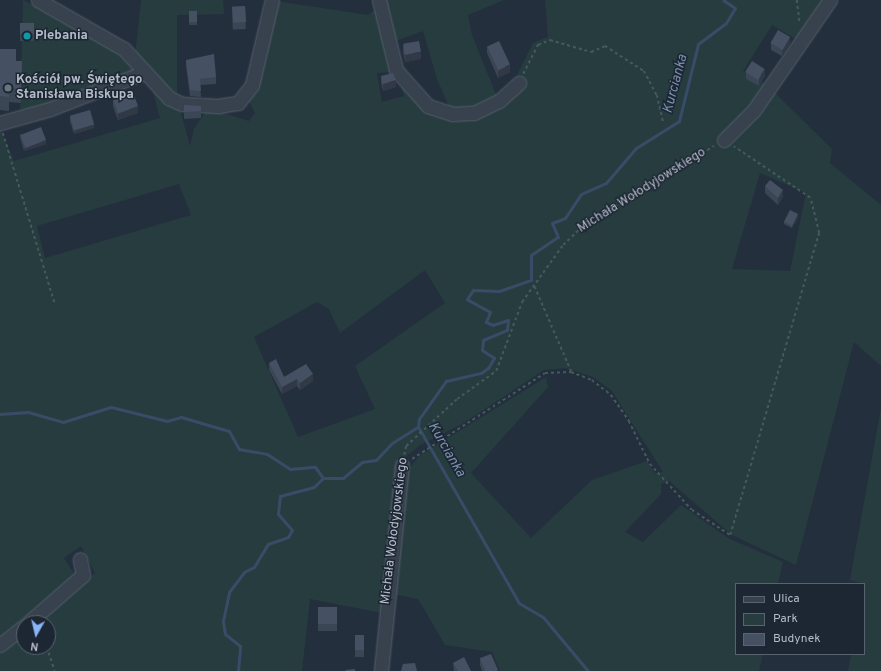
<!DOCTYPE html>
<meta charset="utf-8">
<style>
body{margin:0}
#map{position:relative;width:881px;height:671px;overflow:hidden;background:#242f3e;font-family:Overpass,sans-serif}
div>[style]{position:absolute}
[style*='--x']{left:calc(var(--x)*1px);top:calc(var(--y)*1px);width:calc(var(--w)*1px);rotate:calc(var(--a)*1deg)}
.green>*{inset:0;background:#263c3f}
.stream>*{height:3px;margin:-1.5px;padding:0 1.5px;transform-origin:1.5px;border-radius:1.5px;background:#394c67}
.path>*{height:1.5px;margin-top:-0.75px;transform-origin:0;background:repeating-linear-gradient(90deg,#44595c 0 3px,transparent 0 6px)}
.roads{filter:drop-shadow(0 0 1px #565f6c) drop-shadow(0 0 1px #565f6c)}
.minor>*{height:13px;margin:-6.5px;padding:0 6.5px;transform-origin:6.5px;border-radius:6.5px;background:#38414e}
.wall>*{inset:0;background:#3b4654;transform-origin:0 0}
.shaded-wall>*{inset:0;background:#303945}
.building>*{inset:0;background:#455162;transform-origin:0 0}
.dots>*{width:11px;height:11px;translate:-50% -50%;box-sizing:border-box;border:2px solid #1d2633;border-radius:50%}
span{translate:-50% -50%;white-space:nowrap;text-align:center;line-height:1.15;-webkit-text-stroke:3px #1d2633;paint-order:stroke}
.poi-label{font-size:13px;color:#b4bcc9;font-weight:700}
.left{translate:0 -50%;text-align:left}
.street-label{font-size:13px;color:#b4bcc9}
.water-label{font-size:14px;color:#7c92b1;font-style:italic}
.legend{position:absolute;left:735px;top:583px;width:130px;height:72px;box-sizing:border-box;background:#1d2633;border:1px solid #59626f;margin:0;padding:5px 7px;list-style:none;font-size:12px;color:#b4bcc9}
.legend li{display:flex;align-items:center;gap:8px;height:20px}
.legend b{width:20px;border:1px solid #59626f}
.north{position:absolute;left:16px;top:615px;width:40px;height:40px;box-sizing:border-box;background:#1d2633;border:1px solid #59626f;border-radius:50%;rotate:188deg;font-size:11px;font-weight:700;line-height:16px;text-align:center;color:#b4bcc9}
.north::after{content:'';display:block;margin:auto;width:14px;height:18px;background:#8ab4f8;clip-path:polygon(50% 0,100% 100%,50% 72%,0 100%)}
</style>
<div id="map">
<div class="green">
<div style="clip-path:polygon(23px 0,109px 43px,133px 69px,129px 75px,20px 115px)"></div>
<div style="clip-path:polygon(141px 0,223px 0,224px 14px,177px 15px,177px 96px,167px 92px,135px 56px)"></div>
<div style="clip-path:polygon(evenodd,387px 0,504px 0,468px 15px,472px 35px,497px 97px,513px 83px,533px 43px,548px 37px,545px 0,827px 0,799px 41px,772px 25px,743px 71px,767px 85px,832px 149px,830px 163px,881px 205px,881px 366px,854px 342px,796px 565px,732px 535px,669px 481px,661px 484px,661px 494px,625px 532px,643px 542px,681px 505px,728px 538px,783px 562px,778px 584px,736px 584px,736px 654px,763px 654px,759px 671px,500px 671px,492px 652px,445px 645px,418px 599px,393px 594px,403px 489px,409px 469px,419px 456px,546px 377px,548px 387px,471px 473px,531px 538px,592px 480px,647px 461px,655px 473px,663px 472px,612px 391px,593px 377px,566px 368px,544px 370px,462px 424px,420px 445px,397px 464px,382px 613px,310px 599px,302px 671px,0 671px,0 645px,24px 628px,24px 647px,48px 647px,48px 623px,32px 623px,95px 573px,81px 546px,64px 558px,76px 577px,0 637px,0 127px,14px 161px,160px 118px,153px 92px,179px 106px,190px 146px,194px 129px,208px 108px,249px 121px,255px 113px,249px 101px,254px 93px,276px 1px,368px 15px,387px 0,423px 31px,437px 79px,451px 111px,429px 102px,398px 69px,393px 42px,423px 31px,387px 0,393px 72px,399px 80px,404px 96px,382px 102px,377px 73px,393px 72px,387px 0,760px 173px,806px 193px,790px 271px,732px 269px,760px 173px,387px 0,179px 184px,191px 215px,45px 258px,37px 226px,179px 184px,387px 0,425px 270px,445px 303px,355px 366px,375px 409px,298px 437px,254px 337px,317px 302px,329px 309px,340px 333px,425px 270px)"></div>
<div style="clip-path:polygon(881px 408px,881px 671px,848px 671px,851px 654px,864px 654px,864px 584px,850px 580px)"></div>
</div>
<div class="stream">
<div style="--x:0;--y:414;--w:28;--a:-4"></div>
<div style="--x:28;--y:412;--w:36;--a:16"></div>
<div style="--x:63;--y:422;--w:50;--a:-17.4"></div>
<div style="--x:111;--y:407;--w:58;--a:14"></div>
<div style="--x:167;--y:421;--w:15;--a:-16"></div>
<div style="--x:181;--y:417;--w:50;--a:16.3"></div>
<div style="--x:229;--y:431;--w:21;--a:61"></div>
<div style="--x:239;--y:449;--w:28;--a:10"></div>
<div style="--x:267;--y:454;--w:27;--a:33"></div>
<div style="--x:290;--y:469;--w:25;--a:-5"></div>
<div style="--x:315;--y:467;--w:14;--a:54"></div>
<div style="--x:238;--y:671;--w:25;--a:-85"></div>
<div style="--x:240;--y:646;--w:19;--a:-141"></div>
<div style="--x:225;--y:634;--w:13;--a:-99"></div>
<div style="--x:223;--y:621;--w:30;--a:-78"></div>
<div style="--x:229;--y:592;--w:25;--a:-53"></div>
<div style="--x:244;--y:572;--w:11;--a:-27"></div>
<div style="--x:254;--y:567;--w:27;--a:-59"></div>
<div style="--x:268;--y:544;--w:21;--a:-19"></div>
<div style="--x:288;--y:537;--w:8;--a:-60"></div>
<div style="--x:292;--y:530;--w:21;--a:-131"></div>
<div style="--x:278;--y:514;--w:18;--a:-84"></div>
<div style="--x:280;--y:496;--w:35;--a:-15"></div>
<div style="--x:314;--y:487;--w:13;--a:-45"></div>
<div style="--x:323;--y:478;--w:20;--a:0"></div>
<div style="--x:343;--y:478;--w:25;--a:-40"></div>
<div style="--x:362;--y:462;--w:14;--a:-8"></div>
<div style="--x:376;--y:460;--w:23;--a:-47"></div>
<div style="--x:392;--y:443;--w:31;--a:-32"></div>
<div style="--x:588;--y:671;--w:70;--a:-129.8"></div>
<div style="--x:543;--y:617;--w:28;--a:-150"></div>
<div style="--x:519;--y:603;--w:203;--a:-119.8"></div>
<div style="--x:418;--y:427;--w:8;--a:-83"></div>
<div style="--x:419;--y:419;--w:47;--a:-54.6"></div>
<div style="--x:446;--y:381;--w:36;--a:-13"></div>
<div style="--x:481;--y:373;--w:9;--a:-36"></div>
<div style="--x:488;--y:368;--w:12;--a:-59"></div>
<div style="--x:494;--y:358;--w:14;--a:-146"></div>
<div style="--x:482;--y:350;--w:10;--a:-84"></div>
<div style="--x:483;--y:340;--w:26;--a:-23"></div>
<div style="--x:507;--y:330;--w:10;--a:-84"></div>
<div style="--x:508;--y:320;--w:16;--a:162"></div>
<div style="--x:493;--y:325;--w:8;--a:-157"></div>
<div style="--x:486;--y:322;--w:11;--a:-68"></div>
<div style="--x:490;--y:312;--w:26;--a:-151"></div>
<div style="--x:467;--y:299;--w:11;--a:-56"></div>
<div style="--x:473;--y:290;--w:26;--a:2"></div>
<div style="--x:499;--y:291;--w:34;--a:-19"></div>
<div style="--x:531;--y:280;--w:25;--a:-90"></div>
<div style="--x:531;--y:255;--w:32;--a:-34"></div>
<div style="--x:558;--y:237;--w:15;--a:-113"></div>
<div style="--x:552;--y:223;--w:14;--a:-21"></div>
<div style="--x:565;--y:218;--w:29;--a:-56"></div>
<div style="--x:581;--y:194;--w:27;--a:-24"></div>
<div style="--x:606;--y:183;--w:46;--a:-49.4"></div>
<div style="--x:636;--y:148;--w:51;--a:-32.1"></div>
<div style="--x:679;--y:121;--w:79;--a:-76.1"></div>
<div style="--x:698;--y:44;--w:35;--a:-37"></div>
<div style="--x:726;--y:23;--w:17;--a:-59"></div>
<div style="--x:735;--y:8;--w:14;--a:-146"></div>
</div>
<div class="path">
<div style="--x:797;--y:0;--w:24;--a:83"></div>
<div style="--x:523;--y:74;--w:33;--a:-63"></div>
<div style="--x:538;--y:45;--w:13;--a:-23"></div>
<div style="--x:550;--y:40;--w:43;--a:16.3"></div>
<div style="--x:591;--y:52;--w:15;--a:-23"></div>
<div style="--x:605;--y:46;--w:46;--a:32.7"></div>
<div style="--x:644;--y:71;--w:27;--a:62"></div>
<div style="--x:657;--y:95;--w:27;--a:77"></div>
<div style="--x:3;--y:133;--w:179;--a:73.1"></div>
<div style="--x:571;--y:372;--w:22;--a:21"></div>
<div style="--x:592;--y:380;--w:24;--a:38"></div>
<div style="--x:611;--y:395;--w:32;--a:55"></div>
<div style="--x:629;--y:421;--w:48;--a:64"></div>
<div style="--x:650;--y:464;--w:62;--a:47.6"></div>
<div style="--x:692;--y:510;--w:45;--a:33.3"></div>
<div style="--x:730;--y:535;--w:315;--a:-73.6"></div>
<div style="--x:819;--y:233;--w:36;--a:-104"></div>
<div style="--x:810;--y:198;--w:92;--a:-146.1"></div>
<div style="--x:404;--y:455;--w:9;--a:-77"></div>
<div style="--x:406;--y:446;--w:69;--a:-42.7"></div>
<div style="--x:457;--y:399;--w:48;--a:-35.7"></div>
<div style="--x:496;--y:371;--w:74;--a:-69.4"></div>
<div style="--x:522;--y:302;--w:70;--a:-54.3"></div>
<div style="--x:563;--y:245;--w:29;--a:-44"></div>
<div style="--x:584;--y:225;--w:152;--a:-31.3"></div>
<div style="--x:412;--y:459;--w:158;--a:-32.9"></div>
<div style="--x:545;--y:373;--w:26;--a:-2"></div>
<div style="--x:571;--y:372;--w:94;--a:-113.3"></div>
<div style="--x:47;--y:647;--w:25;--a:72"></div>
</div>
<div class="roads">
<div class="minor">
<div style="--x:38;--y:0;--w:99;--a:29.7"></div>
<div style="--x:124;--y:49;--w:67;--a:47.4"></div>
<div style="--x:169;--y:98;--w:14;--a:25"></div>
<div style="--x:182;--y:104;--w:36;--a:3"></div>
<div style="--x:218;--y:106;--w:20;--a:-9"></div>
<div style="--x:238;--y:103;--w:23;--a:-52"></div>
<div style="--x:252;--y:85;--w:87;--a:-76.8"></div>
<div style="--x:379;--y:0;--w:72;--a:76.3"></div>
<div style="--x:396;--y:70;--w:48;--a:48.4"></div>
<div style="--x:428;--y:106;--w:25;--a:18"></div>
<div style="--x:452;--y:114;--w:22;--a:-3"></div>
<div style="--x:474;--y:113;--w:28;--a:-26"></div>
<div style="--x:499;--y:101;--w:27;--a:-42"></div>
<div style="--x:0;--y:123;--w:52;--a:-15.6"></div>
<div style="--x:50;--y:109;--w:100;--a:-21.2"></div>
<div style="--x:724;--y:140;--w:42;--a:-45"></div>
<div style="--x:754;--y:110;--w:134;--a:-55.4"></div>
<div style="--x:28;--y:623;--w:73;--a:-41.1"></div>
<div style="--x:83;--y:575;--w:16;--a:-101"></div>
<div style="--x:0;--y:645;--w:31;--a:-38"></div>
<div style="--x:381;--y:671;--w:207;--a:-84.2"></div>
</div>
</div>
<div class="wall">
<div style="left:245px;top:6px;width:23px;height:13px;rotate:88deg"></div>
<div style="left:189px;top:11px;width:8px;height:14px"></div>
<div style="left:20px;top:23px;width:14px;height:18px"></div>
<div style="clip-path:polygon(771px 43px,790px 44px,782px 56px,771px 50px)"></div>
<div style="clip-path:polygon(403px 45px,421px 59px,405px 62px,403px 52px)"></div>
<div style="clip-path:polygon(487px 46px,510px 72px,498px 78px,487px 53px)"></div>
<div style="clip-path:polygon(0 49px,16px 61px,22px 61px,21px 103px,9px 102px,9px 111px,0 110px)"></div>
<div style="clip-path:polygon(186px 60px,216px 77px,216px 84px,200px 85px,201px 97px,190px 96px,186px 66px)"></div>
<div style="clip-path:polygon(746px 72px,765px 76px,759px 86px,746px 79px)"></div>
<div style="clip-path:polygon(381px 76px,396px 87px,383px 91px,381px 83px)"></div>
<div style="clip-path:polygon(113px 99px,138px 113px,118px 120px,113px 106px)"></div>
<div style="clip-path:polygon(184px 105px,201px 106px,201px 118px,184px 119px)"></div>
<div style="clip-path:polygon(70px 117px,94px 128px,74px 134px,70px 121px)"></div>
<div style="clip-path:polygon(20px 134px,46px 144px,24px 151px,20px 137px)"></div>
<div style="clip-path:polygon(765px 186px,783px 197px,778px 205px,765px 193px)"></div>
<div style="clip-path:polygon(798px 218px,792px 228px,784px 224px,784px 221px)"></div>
<div style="clip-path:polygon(269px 363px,284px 377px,313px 381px,300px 390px,297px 386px,282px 394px,269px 370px)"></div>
<div style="left:318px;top:607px;width:19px;height:24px"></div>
<div style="clip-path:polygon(355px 636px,364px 650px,364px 657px,355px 657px)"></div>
<div style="clip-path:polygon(480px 658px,498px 671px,482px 671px,480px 665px)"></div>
<div style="clip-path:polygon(453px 663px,471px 671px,454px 671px)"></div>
</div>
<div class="shaded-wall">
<div style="clip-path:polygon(790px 37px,790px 44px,782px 56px,782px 49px)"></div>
<div style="clip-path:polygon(421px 52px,421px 59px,405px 62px,405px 55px)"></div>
<div style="clip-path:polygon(510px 65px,510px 72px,498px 78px,498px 71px)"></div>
<div style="clip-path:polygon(765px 69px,765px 76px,759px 86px,759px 79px)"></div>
<div style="clip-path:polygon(396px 80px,396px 87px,383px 91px,383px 84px)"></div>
<div style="clip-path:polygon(138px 106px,138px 113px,118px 120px,118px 113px)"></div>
<div style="clip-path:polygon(94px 124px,94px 128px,74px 134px,74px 131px)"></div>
<div style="clip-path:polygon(46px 140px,46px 144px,24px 151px,24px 148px)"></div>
<div style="clip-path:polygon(783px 190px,783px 197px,778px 205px,778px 198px)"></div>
<div style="clip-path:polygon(798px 214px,798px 218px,792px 228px,792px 225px)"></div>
<div style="clip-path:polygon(313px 374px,313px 381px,300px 390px,300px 383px)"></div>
<div style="clip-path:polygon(297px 379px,297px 386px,282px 394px,282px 387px)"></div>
</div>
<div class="building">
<div style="left:245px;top:6px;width:16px;height:13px;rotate:86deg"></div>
<div style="left:189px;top:11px;width:8px;height:11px"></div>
<div style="left:20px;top:23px;width:14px;height:11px"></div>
<div style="left:778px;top:30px;width:14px;height:15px;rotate:30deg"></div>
<div style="left:419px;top:41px;width:11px;height:16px;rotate:80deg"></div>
<div style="left:499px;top:41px;width:26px;height:13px;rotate:65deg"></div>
<div style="clip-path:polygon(0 49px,16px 49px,16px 61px,22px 61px,21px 89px,9px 88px,9px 97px,0 96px)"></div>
<div style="clip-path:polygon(214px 54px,216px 77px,200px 79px,201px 91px,190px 90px,186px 60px)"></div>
<div style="left:752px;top:61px;width:15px;height:13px;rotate:32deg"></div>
<div style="clip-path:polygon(393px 73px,396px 80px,383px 84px,381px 76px)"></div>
<div style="left:133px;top:93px;width:14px;height:21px;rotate:69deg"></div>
<div style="clip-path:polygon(184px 105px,201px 106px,201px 111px,184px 112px)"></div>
<div style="left:90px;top:110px;width:15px;height:21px;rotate:74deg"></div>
<div style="left:41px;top:127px;width:14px;height:22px;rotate:69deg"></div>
<div style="clip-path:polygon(770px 180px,783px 190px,778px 198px,765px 186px)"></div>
<div style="left:790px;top:210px;width:9px;height:13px;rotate:27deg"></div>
<div style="clip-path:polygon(276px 359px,284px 377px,306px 364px,313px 374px,300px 383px,297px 379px,282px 387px,269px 363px)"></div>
<div style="left:318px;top:607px;width:19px;height:17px"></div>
<div style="left:364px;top:635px;width:15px;height:9px;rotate:90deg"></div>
<div style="clip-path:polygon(491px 654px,498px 670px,496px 671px,485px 671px,480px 658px)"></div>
<div style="clip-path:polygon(464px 657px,471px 671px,458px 671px,453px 663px)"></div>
<div style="clip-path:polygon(415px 663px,417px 671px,401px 671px,403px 664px)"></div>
<div style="clip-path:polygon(355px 669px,355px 671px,346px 671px,345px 670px)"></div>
</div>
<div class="dots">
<div style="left:27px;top:36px;background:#0f9aa8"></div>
<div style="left:8px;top:88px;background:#6b7280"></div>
</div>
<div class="poi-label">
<span class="left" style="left:35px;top:36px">Plebania</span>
<span class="left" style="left:16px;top:88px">Kościół pw. Świętego<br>Stanisława Biskupa</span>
</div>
<div class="street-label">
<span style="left:642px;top:191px;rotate:-32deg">Michała Wołodyjowskiego</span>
<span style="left:395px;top:531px;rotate:-83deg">Michała Wołodyjowskiego</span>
</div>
<div class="water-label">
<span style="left:676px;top:84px;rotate:-75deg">Kurcianka</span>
<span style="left:446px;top:450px;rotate:60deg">Kurcianka</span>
</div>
<ul class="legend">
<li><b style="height:5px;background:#38414e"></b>Ulica</li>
<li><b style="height:11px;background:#263c3f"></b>Park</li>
<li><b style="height:11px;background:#455162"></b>Budynek</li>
</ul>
<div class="north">N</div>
</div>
